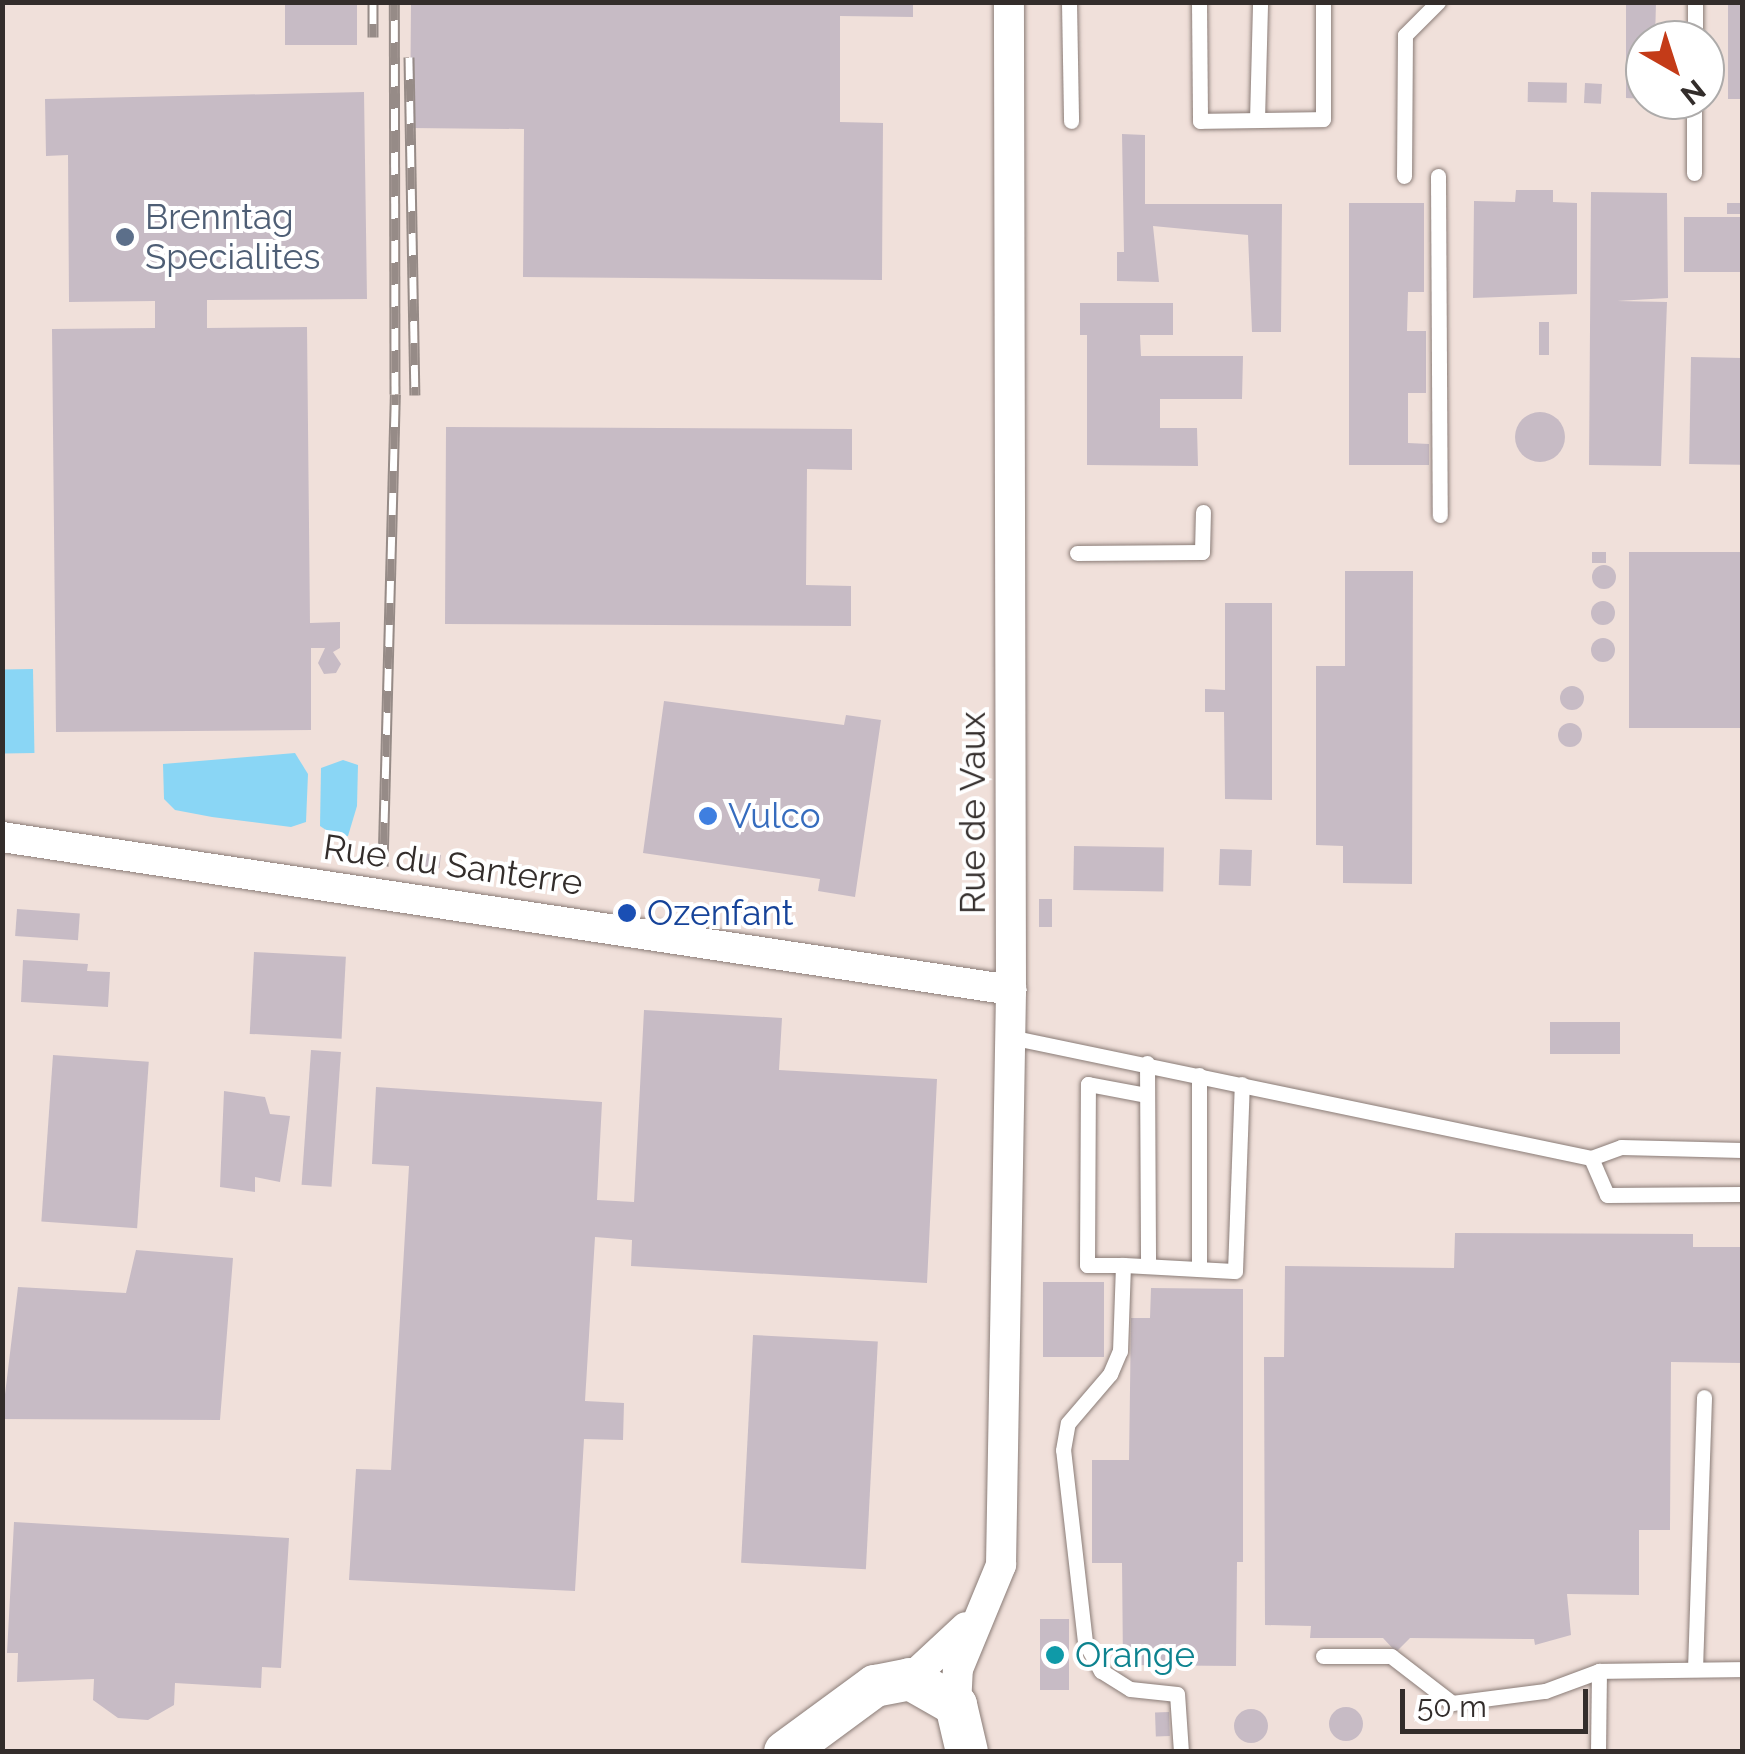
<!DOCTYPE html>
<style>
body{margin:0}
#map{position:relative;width:1745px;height:1754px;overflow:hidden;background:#f0e0da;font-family:Raleway,sans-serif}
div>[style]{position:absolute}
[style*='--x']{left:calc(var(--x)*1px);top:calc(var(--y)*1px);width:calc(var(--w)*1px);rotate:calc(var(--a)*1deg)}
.water>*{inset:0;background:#8ad6f5;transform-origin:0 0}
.building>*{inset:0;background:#c7bbc5;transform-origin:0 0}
.round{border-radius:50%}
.roads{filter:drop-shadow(0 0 2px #8a7c77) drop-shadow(0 0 2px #8a7c77)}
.service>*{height:15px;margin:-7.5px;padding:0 7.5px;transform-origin:7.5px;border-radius:7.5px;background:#fff}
.minor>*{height:30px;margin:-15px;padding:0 15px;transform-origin:15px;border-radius:15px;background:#fff}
.secondary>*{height:42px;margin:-21px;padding:0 21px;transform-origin:21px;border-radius:21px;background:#fff}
.rail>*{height:11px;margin-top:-5.5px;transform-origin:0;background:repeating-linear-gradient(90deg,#fff 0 22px,#968b87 0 44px);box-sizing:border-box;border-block:2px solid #968b87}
.dots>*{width:28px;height:28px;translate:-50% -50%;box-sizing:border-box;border:5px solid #fff;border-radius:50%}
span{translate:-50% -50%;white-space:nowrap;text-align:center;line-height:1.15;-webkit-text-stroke:8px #fff;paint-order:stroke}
.service-label{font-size:35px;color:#4e5e75}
.left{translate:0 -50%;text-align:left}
.street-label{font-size:35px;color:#332d2b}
.shop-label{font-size:35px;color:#366cbe}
.transit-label{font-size:35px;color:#164399}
.culture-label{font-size:35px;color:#0d838f}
.frame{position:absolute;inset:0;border:5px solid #332d2b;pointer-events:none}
.north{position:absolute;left:1625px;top:20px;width:100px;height:100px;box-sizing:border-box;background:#fff;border:2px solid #adabaa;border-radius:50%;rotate:141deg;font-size:28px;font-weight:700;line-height:40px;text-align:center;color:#332d2b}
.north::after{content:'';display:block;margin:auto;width:35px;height:45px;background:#c43b18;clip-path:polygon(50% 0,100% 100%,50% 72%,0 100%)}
.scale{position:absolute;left:1400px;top:1689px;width:188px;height:45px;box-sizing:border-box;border:5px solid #332d2b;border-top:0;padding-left:12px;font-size:30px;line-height:35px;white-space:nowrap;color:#332d2b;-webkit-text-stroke:8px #fff;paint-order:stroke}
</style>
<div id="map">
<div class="water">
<div style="left:33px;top:669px;width:84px;height:30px;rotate:89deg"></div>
<div style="clip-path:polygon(295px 753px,308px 774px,306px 822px,291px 827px,212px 817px,175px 810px,164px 799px,163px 764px)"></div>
<div style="clip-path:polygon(343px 760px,358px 765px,357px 806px,348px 836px,338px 838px,320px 826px,321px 768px)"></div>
</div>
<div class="building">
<div style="left:285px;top:2px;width:72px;height:43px"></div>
<div style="clip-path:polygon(411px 2px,913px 2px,913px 17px,840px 16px,840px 122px,883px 123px,882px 280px,523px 277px,524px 129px,410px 128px)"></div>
<div style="clip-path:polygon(1626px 2px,1656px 2px,1655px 40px,1645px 40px,1645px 99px,1626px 98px)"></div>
<div style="left:1728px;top:2px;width:14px;height:97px"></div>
<div style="left:1528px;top:82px;width:39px;height:20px;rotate:1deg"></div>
<div style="left:1585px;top:83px;width:17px;height:20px;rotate:3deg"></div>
<div style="clip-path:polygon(364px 92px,367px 299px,207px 300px,207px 328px,307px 327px,310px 623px,340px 622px,340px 648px,333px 652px,341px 664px,336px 673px,324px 674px,318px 663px,325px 648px,311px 648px,311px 730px,56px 732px,52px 329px,155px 328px,155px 301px,69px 302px,68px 155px,46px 156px,45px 99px)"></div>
<div style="clip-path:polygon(1122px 134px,1145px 135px,1145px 204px,1282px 204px,1281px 332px,1252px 332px,1248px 235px,1153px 226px,1159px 282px,1117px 281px,1117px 252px,1124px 252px)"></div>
<div style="clip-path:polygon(1516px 190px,1553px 190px,1553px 202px,1577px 203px,1577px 294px,1473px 298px,1474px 201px,1515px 202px)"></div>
<div style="clip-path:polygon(1591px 192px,1667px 193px,1668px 298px,1617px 301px,1667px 302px,1661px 466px,1589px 465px)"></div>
<div style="clip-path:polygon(1349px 203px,1424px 203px,1424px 292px,1408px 292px,1407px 331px,1426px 331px,1426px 393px,1408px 393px,1408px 443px,1429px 444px,1429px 465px,1349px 465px)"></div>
<div style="left:1727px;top:203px;width:15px;height:11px"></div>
<div style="left:1742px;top:217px;width:55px;height:58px;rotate:90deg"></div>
<div style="clip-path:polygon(1080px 303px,1173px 303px,1173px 335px,1140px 335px,1141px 356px,1243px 356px,1242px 399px,1160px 399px,1160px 428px,1197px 428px,1198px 466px,1087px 465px,1087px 335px,1080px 335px)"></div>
<div style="left:1539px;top:322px;width:10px;height:33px"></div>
<div style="left:1691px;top:357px;width:51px;height:107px;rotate:1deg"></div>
<div class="round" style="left:1515px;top:412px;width:50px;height:50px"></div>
<div style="clip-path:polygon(446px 427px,852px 429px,852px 470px,807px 469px,806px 585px,851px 586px,851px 626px,445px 624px)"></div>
<div style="left:1592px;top:552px;width:14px;height:11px"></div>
<div style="left:1629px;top:552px;width:113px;height:176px"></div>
<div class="round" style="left:1592px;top:565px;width:24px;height:24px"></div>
<div style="clip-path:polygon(1345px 571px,1413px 571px,1412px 884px,1343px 883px,1343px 846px,1316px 845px,1316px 666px,1345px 666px)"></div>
<div class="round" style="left:1591px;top:601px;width:24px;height:24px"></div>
<div style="clip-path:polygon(1225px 603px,1272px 603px,1272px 800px,1225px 799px,1224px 712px,1205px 712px,1205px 689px,1225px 690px)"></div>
<div class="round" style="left:1591px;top:638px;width:24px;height:24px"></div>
<div class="round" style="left:1560px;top:686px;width:24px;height:24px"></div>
<div style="clip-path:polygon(664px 701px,844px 725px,846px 715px,881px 720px,855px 897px,818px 891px,820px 879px,643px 853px)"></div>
<div class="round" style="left:1558px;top:723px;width:24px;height:24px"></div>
<div style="left:1074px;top:846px;width:90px;height:44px;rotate:1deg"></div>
<div style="left:1220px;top:849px;width:32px;height:36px;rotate:2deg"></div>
<div style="left:421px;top:853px;width:20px;height:13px;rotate:6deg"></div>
<div style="left:1039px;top:899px;width:13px;height:28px"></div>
<div style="left:17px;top:909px;width:63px;height:27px;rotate:4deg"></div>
<div style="left:254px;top:952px;width:92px;height:82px;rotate:3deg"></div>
<div style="clip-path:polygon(23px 960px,88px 964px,87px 971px,110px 972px,108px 1007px,21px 1002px)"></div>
<div style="clip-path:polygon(644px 1010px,782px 1018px,779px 1070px,937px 1079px,927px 1283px,631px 1266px,632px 1240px,595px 1237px,585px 1401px,624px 1403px,623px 1440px,584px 1439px,575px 1591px,349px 1580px,356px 1469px,391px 1470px,409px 1166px,372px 1164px,376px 1087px,602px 1102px,597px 1200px,634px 1202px)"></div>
<div style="left:1550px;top:1022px;width:70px;height:32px"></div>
<div style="left:311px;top:1050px;width:30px;height:135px;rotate:4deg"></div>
<div style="left:53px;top:1055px;width:96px;height:167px;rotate:4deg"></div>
<div style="clip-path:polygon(224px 1091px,265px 1097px,270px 1114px,290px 1116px,280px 1182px,255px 1177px,255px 1192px,220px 1187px)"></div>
<div style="clip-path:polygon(1455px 1233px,1693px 1234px,1693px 1247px,1742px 1247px,1742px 1363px,1671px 1362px,1670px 1530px,1639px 1530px,1639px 1595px,1567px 1594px,1571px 1635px,1535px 1645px,1534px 1639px,1410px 1638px,1396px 1652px,1383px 1638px,1310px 1638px,1311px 1626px,1265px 1625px,1264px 1357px,1284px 1357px,1285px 1266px,1454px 1268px)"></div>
<div style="clip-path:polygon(136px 1250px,233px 1258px,220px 1420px,2px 1419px,18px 1287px,126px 1293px)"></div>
<div style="left:1043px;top:1282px;width:61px;height:75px"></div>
<div style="clip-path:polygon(1151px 1288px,1243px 1289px,1243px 1562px,1237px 1562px,1236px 1666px,1123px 1665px,1122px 1563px,1092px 1563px,1092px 1460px,1129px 1460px,1131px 1318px,1150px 1318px)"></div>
<div style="left:753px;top:1335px;width:125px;height:228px;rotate:3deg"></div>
<div style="clip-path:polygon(14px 1522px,289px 1538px,281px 1668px,262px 1667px,261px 1688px,175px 1683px,174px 1705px,148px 1720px,118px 1718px,93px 1700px,94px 1679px,17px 1682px,18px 1653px,7px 1653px)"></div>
<div style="left:1040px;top:1619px;width:29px;height:71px"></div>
<div class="round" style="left:1329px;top:1707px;width:34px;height:34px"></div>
<div class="round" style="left:1234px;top:1709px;width:34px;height:34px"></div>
<div style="left:1169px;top:1712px;width:24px;height:14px;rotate:88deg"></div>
</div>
<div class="roads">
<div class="service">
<div style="--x:1069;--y:2;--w:119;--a:89"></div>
<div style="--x:1199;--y:2;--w:119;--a:89.5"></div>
<div style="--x:1200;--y:121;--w:123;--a:-0.9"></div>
<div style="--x:1323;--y:119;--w:117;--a:-90"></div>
<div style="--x:1695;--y:40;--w:38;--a:-90"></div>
<div style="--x:1257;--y:120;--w:118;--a:-88.5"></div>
<div style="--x:1694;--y:173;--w:73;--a:-90"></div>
<div style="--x:1404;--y:176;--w:141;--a:-89.6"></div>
<div style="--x:1405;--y:35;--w:47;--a:-45"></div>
<div style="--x:1438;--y:176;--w:339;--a:89.7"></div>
<div style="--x:1077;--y:553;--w:125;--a:-0.5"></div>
<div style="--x:1202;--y:552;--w:40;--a:-88.6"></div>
<div style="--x:1010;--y:1037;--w:593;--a:11.76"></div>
<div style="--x:1591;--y:1158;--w:32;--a:-20"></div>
<div style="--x:1621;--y:1147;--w:121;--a:1.4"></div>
<div style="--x:1147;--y:1063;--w:203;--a:89.7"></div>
<div style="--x:1199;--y:1075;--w:194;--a:90"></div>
<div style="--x:1591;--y:1158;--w:40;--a:66.6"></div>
<div style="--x:1607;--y:1195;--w:135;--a:-0.4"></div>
<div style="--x:1123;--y:1265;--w:36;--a:180"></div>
<div style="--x:1087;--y:1265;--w:181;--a:-89.7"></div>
<div style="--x:1088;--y:1084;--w:60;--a:10.6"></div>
<div style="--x:1323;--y:1656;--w:68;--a:0"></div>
<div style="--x:1391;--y:1656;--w:77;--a:37.6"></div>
<div style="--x:1452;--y:1703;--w:94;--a:-7.4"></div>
<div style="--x:1545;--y:1691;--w:58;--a:-20.3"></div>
<div style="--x:1695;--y:1669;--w:272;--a:-88.1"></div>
<div style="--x:1181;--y:1752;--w:58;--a:-93.9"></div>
<div style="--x:1177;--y:1694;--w:47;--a:-173.9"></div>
<div style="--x:1130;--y:1689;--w:34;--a:-148"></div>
<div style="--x:1101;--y:1671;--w:33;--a:-119"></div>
<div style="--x:1085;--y:1642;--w:193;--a:-96.5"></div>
<div style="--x:1063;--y:1450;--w:27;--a:-80"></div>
<div style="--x:1068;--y:1423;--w:65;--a:-49.4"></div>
<div style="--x:1110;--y:1374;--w:25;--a:-67"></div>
<div style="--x:1120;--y:1351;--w:86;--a:-88"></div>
<div style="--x:1123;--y:1265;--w:112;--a:3.1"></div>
<div style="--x:1235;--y:1271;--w:187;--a:-87.9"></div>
<div style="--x:1598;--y:1752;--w:81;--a:-89.3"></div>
<div style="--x:1599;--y:1671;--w:143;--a:-0.8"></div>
</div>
<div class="minor">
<div style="--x:2;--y:837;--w:1021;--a:8.62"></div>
<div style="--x:910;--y:1679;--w:76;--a:-42.9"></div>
<div style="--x:956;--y:1705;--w:36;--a:-87"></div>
<div style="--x:958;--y:1669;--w:113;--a:-67.5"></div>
<div style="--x:1001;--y:1565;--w:575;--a:-89"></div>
<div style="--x:1011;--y:990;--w:988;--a:-90.12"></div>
</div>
<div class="secondary">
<div style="--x:785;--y:1752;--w:112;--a:-36.3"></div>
<div style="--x:875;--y:1686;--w:36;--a:-11"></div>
<div style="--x:910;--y:1679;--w:53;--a:29.5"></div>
<div style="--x:956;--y:1705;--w:48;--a:76.8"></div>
</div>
</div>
<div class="rail">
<div style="--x:373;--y:2;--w:35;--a:90"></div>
<div style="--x:409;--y:57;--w:338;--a:89"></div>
<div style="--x:383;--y:866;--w:472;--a:-88.5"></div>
<div style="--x:395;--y:394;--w:392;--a:-90.1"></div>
</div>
<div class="dots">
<div style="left:125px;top:237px;background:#5c6f8a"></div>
<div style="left:708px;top:816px;background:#3f7fe0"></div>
<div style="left:627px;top:913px;background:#1a4fb4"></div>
<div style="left:1055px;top:1655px;background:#0f9aa8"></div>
</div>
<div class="service-label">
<span class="left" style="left:145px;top:237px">Brenntag<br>Specialites</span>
</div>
<div class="street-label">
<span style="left:973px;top:813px;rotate:-90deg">Rue de Vaux</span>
<span style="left:453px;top:865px;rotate:8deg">Rue du Santerre</span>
</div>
<div class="shop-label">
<span class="left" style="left:728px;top:816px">Vulco</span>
</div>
<div class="transit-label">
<span class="left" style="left:647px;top:913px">Ozenfant</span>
</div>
<div class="culture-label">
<span class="left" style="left:1075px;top:1655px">Orange</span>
</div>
<div class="frame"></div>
<div class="north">N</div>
<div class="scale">50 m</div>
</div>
